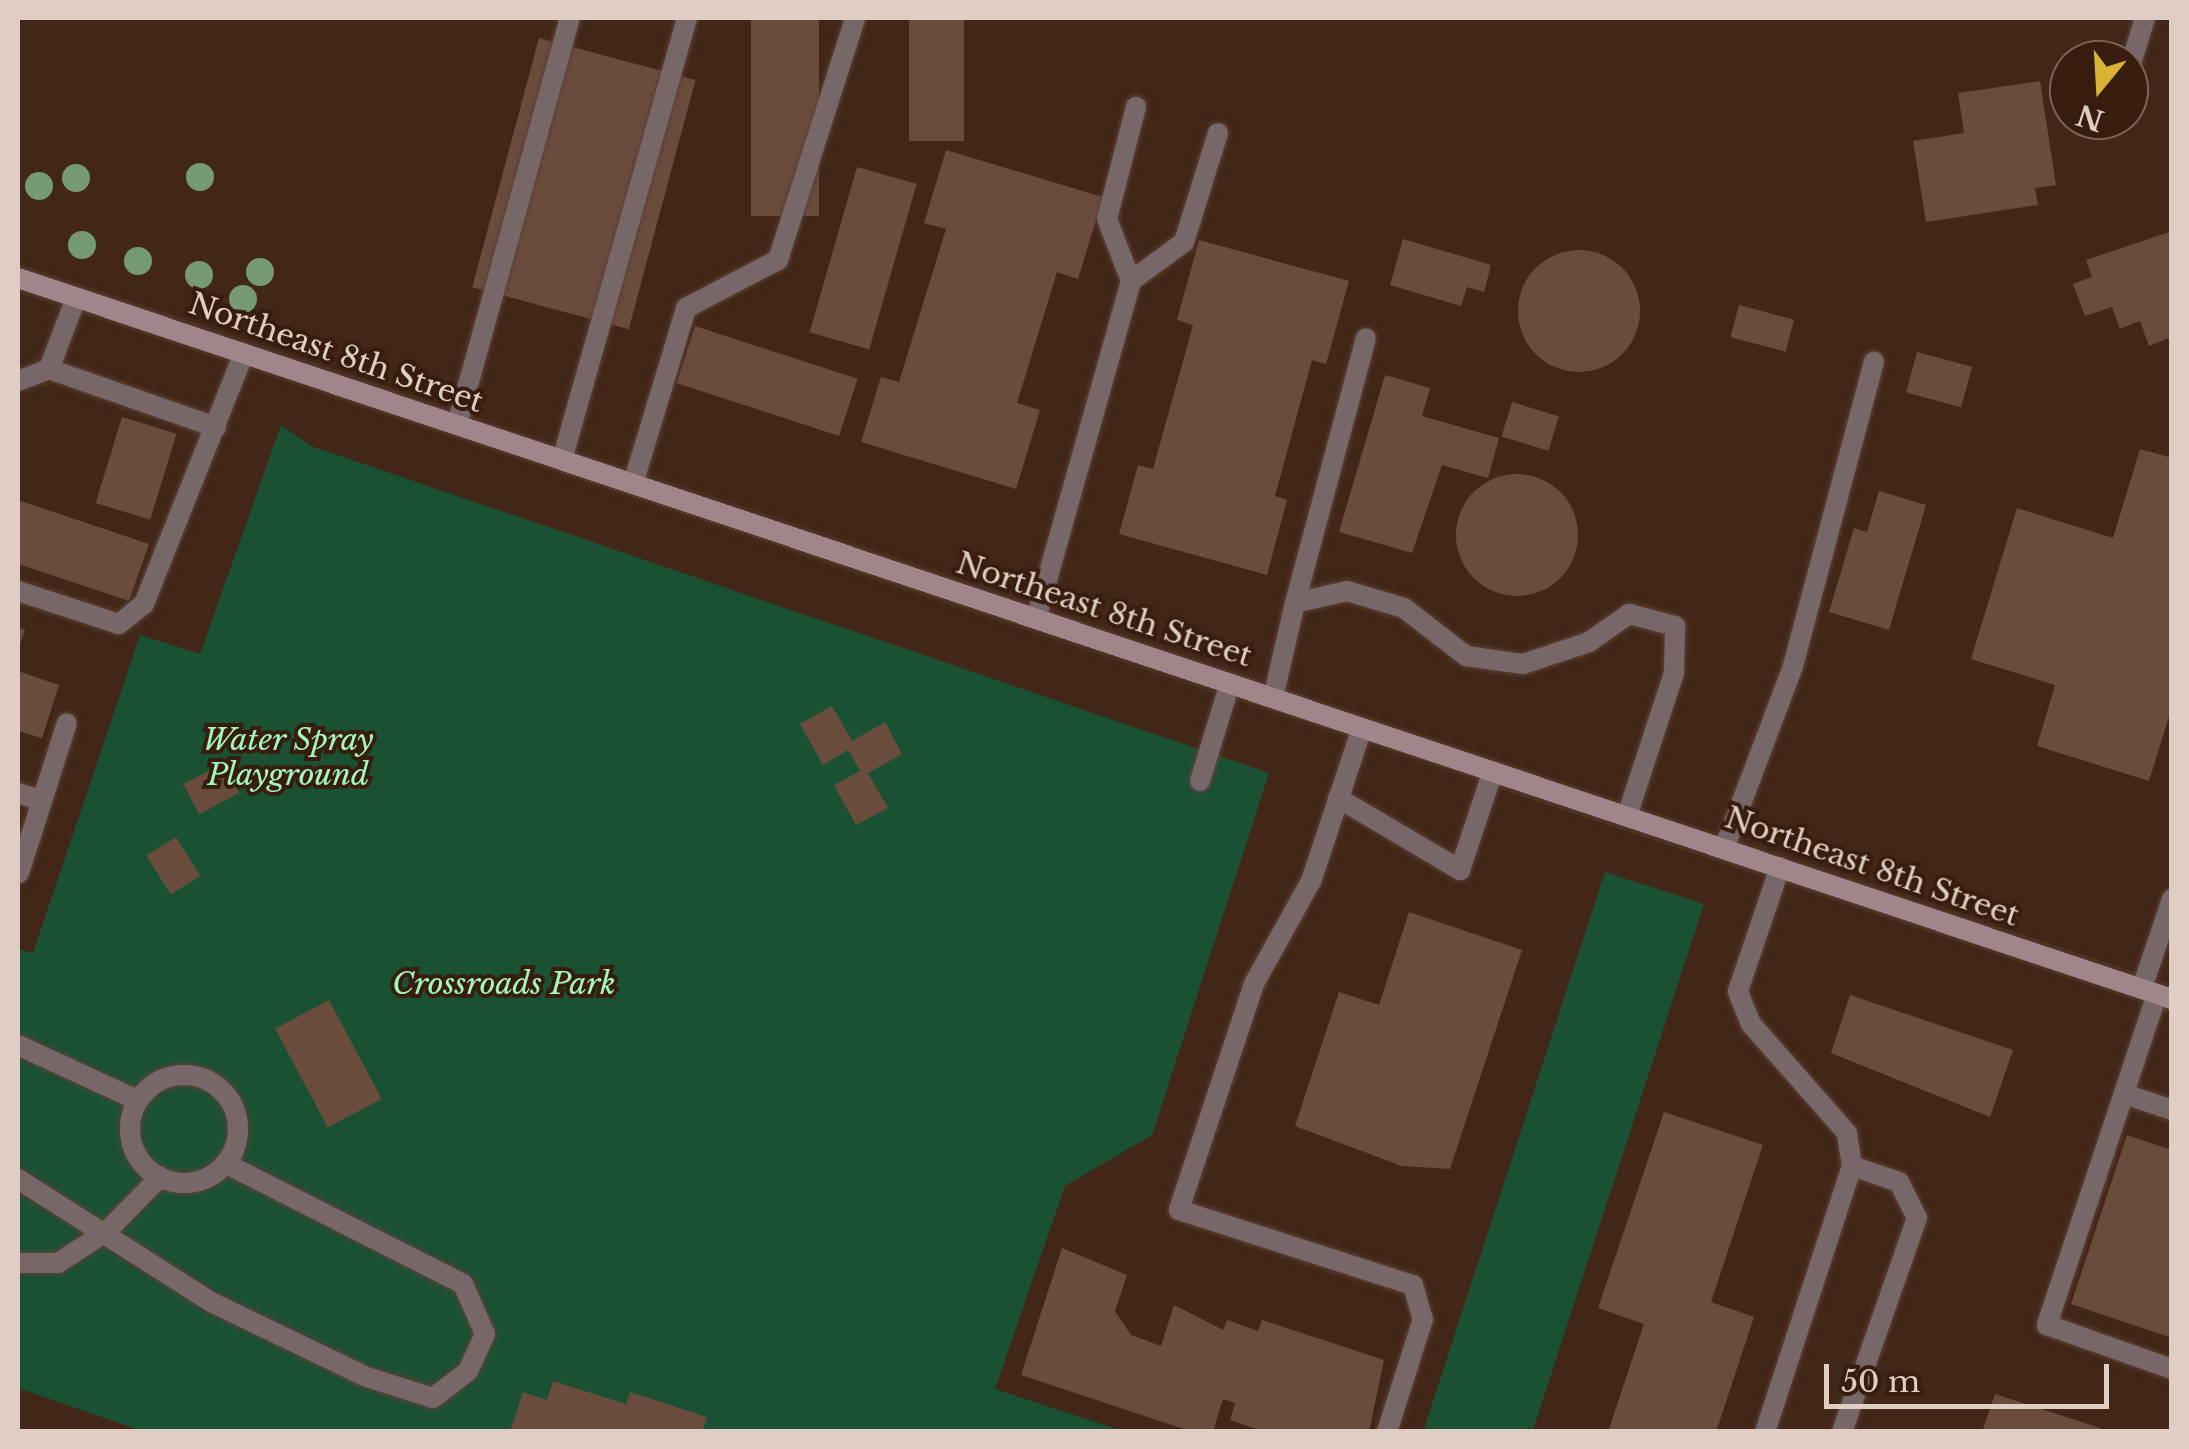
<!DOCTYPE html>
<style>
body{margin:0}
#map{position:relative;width:2189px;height:1449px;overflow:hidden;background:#422718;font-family:"Libre Baskerville",serif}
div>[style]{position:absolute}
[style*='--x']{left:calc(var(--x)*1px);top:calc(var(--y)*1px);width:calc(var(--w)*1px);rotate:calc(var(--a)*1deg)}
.green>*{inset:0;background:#1a5133;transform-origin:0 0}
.building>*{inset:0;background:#6a4c3c;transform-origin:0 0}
.round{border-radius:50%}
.roads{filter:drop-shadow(0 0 2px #5b4234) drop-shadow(0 0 2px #5b4234)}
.lane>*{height:20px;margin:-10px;padding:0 10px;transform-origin:10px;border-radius:10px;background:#776769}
.lane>.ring{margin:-10px;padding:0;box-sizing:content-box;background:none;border:20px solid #776769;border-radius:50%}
.secondary>*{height:20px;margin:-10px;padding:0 10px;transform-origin:10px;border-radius:10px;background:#a0858a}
.trees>*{width:28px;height:28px;margin:-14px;border-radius:50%;background:#769a74}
span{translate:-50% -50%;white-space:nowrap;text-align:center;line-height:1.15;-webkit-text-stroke:8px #381d0e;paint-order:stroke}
.street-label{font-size:30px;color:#e0cec4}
.park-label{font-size:30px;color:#a0f8c0;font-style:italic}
.frame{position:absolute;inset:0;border:20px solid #e0cec4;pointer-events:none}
.north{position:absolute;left:2049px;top:40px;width:100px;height:100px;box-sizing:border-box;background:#381d0e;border:2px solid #7b6457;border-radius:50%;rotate:198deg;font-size:28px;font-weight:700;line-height:40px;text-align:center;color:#e0cec4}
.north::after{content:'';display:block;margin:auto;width:35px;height:45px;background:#d8b434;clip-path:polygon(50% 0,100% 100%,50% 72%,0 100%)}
.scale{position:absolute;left:1824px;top:1364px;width:285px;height:45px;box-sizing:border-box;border:5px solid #e0cec4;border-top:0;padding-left:12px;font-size:30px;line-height:35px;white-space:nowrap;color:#e0cec4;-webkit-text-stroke:8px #381d0e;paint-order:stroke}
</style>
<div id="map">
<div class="green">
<div style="clip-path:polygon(281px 425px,311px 446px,1269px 773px,1152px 1135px,1065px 1186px,995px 1389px,1123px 1431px,145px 1432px,18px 1388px,18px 949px,33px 953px,140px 635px,200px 654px)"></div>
<div style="left:1605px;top:872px;width:104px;height:585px;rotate:18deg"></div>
</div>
<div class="building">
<div style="left:751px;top:18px;width:68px;height:198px"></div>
<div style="left:909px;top:18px;width:55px;height:123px"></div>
<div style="left:539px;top:38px;width:162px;height:258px;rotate:15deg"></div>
<div style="clip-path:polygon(2040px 81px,2056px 185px,2035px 188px,2038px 205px,1926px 222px,1913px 141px,1964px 133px,1958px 93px)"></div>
<div style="clip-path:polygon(946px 150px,1103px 197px,1078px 279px,1057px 272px,1017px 403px,1040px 410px,1016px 489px,861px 442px,881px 377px,899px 382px,946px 229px,924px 223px)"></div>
<div style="left:857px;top:167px;width:62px;height:172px;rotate:16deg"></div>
<div style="clip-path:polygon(2172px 231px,2172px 337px,2149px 346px,2140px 321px,2120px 329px,2112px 307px,2085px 316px,2073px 284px,2092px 277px,2086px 260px)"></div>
<div style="clip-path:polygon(1403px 239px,1491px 265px,1484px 292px,1467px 287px,1461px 306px,1390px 285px)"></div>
<div style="clip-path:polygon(1199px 240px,1349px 281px,1326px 364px,1312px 360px,1275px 496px,1287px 500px,1267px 575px,1119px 534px,1138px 465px,1153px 469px,1193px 325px,1177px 320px)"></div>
<div class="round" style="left:1518px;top:250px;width:122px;height:122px"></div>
<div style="left:1739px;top:305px;width:57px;height:33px;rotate:15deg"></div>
<div style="left:695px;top:326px;width:171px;height:60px;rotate:18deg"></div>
<div style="left:1917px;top:352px;width:57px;height:42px;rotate:15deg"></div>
<div style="clip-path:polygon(1385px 375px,1430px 388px,1422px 416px,1499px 438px,1488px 478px,1442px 465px,1412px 553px,1339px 532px)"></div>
<div style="left:1512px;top:402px;width:49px;height:36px;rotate:17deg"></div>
<div style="left:122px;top:417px;width:57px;height:90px;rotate:17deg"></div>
<div style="clip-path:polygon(2140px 449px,2172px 458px,2172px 707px,2149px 781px,2037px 746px,2055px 685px,1971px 659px,2017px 508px,2113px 538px)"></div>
<div class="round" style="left:1456px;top:474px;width:122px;height:122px"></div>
<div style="clip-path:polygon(1879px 491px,1926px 505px,1889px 630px,1829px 612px,1854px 528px,1867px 532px)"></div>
<div style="clip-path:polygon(18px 500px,149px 544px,129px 601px,18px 564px)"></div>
<div style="clip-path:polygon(18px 627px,25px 630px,18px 650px)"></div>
<div style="clip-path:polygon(18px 671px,59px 685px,42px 738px,18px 731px)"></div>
<div style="clip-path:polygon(832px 706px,852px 741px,885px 722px,902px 754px,868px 773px,888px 808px,856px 825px,834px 785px,860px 771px,848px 750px,823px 765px,800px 724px)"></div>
<div style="left:223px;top:763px;width:34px;height:45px;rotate:62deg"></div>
<div style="left:176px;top:837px;width:46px;height:35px;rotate:58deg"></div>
<div style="clip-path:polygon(1409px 912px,1522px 950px,1450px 1169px,1402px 1166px,1295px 1126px,1339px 992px,1379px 1005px)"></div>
<div style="clip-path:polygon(1850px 995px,2013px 1050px,1990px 1117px,1831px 1053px)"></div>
<div style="left:329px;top:1000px;width:112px;height:61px;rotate:62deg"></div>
<div style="clip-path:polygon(1664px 1112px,1763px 1145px,1711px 1302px,1754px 1317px,1716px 1432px,1608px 1432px,1644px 1324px,1598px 1308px)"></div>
<div style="clip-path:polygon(2127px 1135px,2172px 1150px,2172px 1338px,2071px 1304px)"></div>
<div style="clip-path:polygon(1062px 1248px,1127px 1275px,1115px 1311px,1131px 1335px,1161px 1346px,1174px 1305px,1223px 1330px,1227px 1320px,1258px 1331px,1262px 1320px,1384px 1360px,1369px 1432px,1266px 1432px,1230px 1420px,1235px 1403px,1223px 1399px,1213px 1432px,1193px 1432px,1021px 1375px)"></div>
<div style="clip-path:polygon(553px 1381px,626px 1404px,630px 1392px,707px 1417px,702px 1432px,510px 1432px,523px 1392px,547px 1400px)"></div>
<div style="clip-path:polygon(1995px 1394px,2100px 1428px,2099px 1432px,1982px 1432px)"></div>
</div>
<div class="roads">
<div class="lane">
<div style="--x:2129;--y:70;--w:54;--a:-72.9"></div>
<div style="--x:1131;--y:281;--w:66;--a:-111.2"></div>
<div style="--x:1107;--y:219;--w:116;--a:-75.5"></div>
<div style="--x:49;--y:369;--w:177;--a:19.2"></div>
<div style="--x:18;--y:381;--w:33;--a:-21"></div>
<div style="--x:49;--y:369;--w:76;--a:-69.2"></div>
<div style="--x:457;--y:425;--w:422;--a:-74.5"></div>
<div style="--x:562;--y:460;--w:459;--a:-74.2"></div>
<div style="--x:633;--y:484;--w:184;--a:-73.2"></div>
<div style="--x:686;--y:308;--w:104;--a:-27.6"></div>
<div style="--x:778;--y:260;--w:254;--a:-72.3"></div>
<div style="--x:18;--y:591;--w:106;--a:18.1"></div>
<div style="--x:119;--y:624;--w:32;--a:-39"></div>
<div style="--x:144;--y:604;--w:270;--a:-68.3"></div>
<div style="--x:1295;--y:603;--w:274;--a:-75"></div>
<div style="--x:1036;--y:619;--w:351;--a:-74.3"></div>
<div style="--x:1131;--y:281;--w:66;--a:-36.3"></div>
<div style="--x:1184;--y:242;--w:114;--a:-72.7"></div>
<div style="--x:1273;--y:698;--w:98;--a:-77"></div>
<div style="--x:1295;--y:603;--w:53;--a:-13"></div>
<div style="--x:1347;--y:591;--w:59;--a:16.6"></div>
<div style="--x:1404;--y:608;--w:78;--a:37.7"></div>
<div style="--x:1466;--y:656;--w:58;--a:8"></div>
<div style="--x:1523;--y:664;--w:70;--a:-18.4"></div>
<div style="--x:1589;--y:642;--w:49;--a:-35"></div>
<div style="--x:1629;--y:614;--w:48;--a:14.6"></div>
<div style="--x:1675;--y:626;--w:47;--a:91.2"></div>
<div style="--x:1674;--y:673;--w:151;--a:108.2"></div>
<div style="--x:1362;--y:728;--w:161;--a:108.4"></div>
<div style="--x:1311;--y:881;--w:118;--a:119"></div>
<div style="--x:1254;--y:984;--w:238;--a:108.4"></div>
<div style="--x:1179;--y:1210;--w:246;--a:17.8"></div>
<div style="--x:1413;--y:1285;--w:35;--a:74"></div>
<div style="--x:1423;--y:1319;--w:119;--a:107.7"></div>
<div style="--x:1200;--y:781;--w:102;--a:-73"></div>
<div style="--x:18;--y:793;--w:25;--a:18"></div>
<div style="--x:1338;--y:798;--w:142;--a:30.5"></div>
<div style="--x:1460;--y:870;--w:104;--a:-71.6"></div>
<div style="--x:1724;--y:849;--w:196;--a:-69.3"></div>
<div style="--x:1793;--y:666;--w:315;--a:-75.1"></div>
<div style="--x:19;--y:873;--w:157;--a:-72.3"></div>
<div style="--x:2142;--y:988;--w:94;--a:-71.4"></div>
<div style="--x:2157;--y:994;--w:349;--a:108.4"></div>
<div style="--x:2047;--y:1325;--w:133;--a:19.4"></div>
<div style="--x:18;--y:1045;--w:131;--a:24.8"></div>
<div class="ring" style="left:130px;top:1075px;width:88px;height:88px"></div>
<div style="--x:2124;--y:1094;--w:51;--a:18.4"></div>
<div style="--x:18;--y:1179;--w:231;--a:32.5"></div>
<div style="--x:213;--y:1303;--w:171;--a:25.7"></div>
<div style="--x:367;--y:1377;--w:69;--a:17.7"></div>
<div style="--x:433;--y:1398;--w:44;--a:-37.6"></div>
<div style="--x:468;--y:1371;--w:41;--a:-65.3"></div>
<div style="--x:485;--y:1334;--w:55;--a:-113.7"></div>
<div style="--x:463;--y:1284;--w:267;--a:-153.1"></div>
<div style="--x:18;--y:1263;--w:40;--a:0"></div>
<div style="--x:58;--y:1263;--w:59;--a:-33.1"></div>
<div style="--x:107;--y:1231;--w:76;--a:-45.5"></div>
<div style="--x:1765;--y:1432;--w:280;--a:-71.9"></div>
<div style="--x:1852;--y:1166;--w:33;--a:-99"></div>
<div style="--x:1847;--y:1133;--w:145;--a:-131.4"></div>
<div style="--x:1751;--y:1024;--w:35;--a:-112"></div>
<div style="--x:1738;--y:991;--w:131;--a:-71.3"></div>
<div style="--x:1842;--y:1432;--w:227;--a:-70.7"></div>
<div style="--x:1917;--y:1218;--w:40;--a:-116.6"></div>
<div style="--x:1899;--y:1182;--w:50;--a:-161.2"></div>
</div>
<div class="secondary">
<div style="--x:18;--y:278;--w:2271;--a:18.51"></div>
</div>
</div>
<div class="trees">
<div style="left:200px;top:177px"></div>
<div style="left:76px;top:178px"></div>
<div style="left:39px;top:186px"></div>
<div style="left:82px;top:245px"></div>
<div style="left:138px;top:261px"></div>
<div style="left:260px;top:272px"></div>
<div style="left:199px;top:275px"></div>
<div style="left:243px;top:299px"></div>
</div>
<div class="street-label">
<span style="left:336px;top:353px;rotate:19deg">Northeast 8th Street</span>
<span style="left:1104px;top:610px;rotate:18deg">Northeast 8th Street</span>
<span style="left:1872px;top:867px;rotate:19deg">Northeast 8th Street</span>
</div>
<div class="park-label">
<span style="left:288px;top:757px">Water Spray<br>Playground</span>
<span style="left:504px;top:984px">Crossroads Park</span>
</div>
<div class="frame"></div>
<div class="north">N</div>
<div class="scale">50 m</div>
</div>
